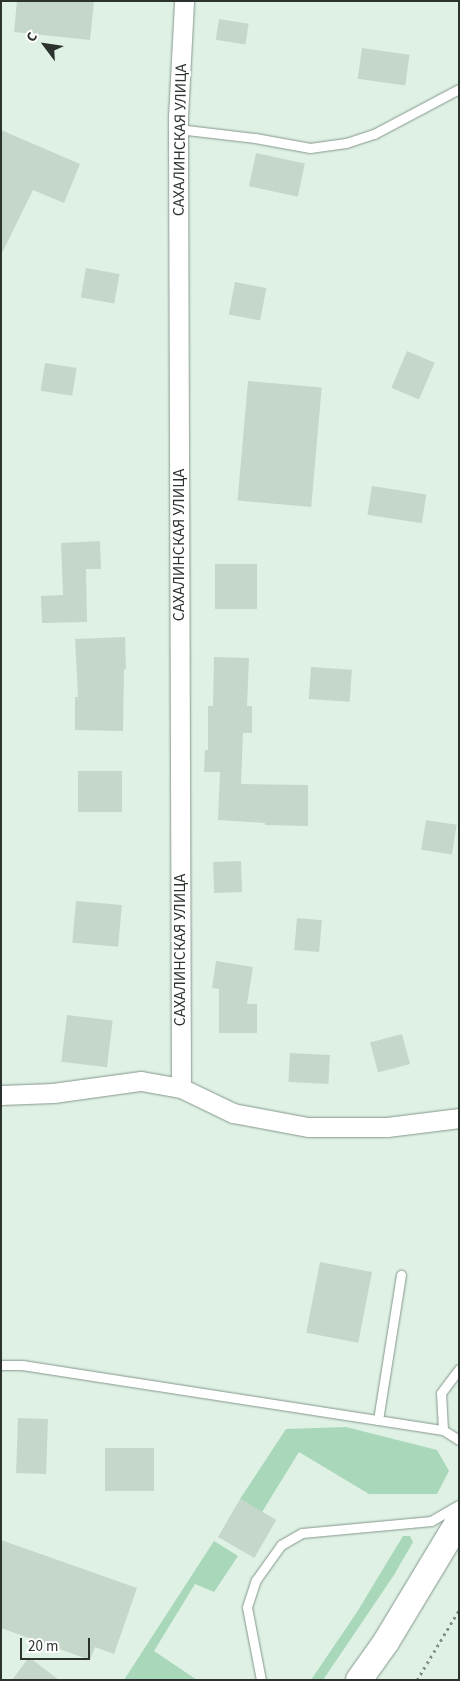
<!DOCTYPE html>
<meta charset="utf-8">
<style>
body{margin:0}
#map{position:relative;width:460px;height:1681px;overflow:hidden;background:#def1e4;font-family:"Source Sans 3",sans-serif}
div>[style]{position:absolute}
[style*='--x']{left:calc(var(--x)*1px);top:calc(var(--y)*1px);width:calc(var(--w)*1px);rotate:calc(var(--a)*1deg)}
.green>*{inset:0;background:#a8d7b9}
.building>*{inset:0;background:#c5d7cb;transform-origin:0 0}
.path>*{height:3px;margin-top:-1.5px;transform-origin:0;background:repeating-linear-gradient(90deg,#828e85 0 2.5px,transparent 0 6.5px)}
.roads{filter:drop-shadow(0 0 1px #85968b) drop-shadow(0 0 1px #85968b)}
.lane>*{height:9px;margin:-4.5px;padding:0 4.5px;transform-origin:4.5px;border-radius:4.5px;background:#fff}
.street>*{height:19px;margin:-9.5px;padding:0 9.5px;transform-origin:9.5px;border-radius:9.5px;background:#fff}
.secondary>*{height:26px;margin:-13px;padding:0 13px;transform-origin:13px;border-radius:13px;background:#fff}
span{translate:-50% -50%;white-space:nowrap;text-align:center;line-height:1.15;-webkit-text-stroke:4px #fff;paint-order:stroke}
.street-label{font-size:16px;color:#2c332e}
.frame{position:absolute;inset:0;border:2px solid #2c332e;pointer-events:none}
.north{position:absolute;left:20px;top:20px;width:50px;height:50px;-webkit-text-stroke:4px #fff;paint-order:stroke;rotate:301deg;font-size:14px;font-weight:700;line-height:20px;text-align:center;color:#2c332e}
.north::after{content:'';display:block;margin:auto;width:18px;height:22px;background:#2c332e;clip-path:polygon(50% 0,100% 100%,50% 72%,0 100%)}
.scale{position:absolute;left:20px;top:1638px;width:70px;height:22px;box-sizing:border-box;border:2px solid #2c332e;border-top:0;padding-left:6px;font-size:15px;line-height:18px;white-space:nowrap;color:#2c332e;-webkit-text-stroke:4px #fff;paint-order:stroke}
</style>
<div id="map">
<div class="green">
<div style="clip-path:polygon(346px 1427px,437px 1450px,449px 1471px,437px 1494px,369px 1494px,299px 1452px,262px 1512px,240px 1499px,286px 1429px)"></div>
<div style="clip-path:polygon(403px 1536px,410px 1536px,413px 1542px,394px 1575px,323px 1680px,311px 1680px,357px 1612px)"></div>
<div style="clip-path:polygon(214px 1541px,238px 1556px,214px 1592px,195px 1584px,154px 1651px,197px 1680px,124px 1680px)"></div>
</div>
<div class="building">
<div style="clip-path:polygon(17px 1px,94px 1px,90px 40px,14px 32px)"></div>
<div style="left:219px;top:19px;width:30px;height:21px;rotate:9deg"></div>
<div style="left:362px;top:48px;width:48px;height:31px;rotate:8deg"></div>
<div style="clip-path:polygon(1px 130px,80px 164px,64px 203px,33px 190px,1px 255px)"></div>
<div style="left:256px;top:153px;width:50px;height:34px;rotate:12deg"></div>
<div style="left:86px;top:268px;width:34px;height:30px;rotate:10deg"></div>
<div style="left:235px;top:282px;width:32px;height:33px;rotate:11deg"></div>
<div style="left:407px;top:351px;width:30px;height:40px;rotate:23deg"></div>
<div style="left:45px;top:363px;width:32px;height:28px;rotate:9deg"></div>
<div style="left:248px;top:381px;width:74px;height:120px;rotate:5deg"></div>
<div style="left:372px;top:486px;width:55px;height:29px;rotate:9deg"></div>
<div style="clip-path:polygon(100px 541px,101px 569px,86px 569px,87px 622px,42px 623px,41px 596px,63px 595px,61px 543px)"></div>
<div style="left:215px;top:564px;width:42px;height:45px"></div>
<div style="clip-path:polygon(125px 637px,126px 669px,124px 670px,123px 731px,75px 730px,75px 697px,78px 697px,75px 639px)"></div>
<div style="clip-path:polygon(214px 657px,249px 658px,247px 706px,252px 706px,252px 733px,243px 733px,241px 784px,308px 785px,308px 826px,265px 825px,265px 823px,218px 820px,220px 772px,204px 772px,205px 750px,208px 750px,208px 706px,213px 706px)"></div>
<div style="left:311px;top:667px;width:41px;height:32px;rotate:4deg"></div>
<div style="left:78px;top:771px;width:44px;height:41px"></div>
<div style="left:426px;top:820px;width:31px;height:30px;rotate:9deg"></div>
<div style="left:241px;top:861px;width:31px;height:28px;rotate:88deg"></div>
<div style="left:76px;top:901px;width:46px;height:42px;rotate:5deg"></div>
<div style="left:297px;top:918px;width:25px;height:32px;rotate:5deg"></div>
<div style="clip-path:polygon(216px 961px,253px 967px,247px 1004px,257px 1004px,257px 1033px,219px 1033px,219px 989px,212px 988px)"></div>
<div style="left:67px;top:1015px;width:46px;height:47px;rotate:7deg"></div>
<div style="left:402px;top:1034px;width:31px;height:33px;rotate:75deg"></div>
<div style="left:290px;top:1053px;width:40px;height:29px;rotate:3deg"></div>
<div style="left:320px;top:1262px;width:53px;height:72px;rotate:11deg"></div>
<div style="left:18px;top:1418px;width:30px;height:55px;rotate:2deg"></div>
<div style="left:105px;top:1448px;width:49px;height:43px"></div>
<div style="left:240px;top:1499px;width:42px;height:44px;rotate:30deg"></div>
<div style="clip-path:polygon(1px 1540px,137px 1588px,114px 1654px,95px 1647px,90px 1660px,1px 1628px)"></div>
<div style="clip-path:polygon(29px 1657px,59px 1680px,12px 1680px)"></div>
</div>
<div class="path">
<div style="--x:417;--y:1680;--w:82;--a:-59"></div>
</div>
<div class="roads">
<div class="lane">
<div style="--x:178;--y:129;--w:78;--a:6.7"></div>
<div style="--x:255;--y:138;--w:56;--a:10.3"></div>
<div style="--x:310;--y:148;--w:36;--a:-8"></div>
<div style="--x:346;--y:143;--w:29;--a:-18"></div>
<div style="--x:374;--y:134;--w:96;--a:-27.9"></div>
<div style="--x:1;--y:1365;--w:21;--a:0"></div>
<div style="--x:22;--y:1365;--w:426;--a:8.8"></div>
<div style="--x:443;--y:1430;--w:19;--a:32"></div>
<div style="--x:378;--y:1420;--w:147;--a:-81"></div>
<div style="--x:443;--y:1430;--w:37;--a:-93"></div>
<div style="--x:441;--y:1393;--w:30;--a:-53"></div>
<div style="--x:261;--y:1680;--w:74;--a:-100.9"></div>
<div style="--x:247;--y:1607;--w:28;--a:-72"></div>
<div style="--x:256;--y:1580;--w:43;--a:-54.5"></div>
<div style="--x:281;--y:1545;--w:24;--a:-30"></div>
<div style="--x:302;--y:1533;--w:130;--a:-5.3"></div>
<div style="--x:431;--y:1521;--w:32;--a:-30"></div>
</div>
<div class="street">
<div style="--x:181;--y:1088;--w:971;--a:-90.18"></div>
<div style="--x:178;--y:117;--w:116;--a:-87"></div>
<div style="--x:1;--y:1095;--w:52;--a:-2.2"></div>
<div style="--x:53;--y:1093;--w:89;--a:-7.8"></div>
<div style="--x:141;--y:1081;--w:41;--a:9.9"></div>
<div style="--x:181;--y:1088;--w:58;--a:25.7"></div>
<div style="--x:233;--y:1113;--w:76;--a:10.6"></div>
<div style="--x:308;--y:1127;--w:79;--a:0"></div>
<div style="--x:387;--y:1127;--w:73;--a:-7.1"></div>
</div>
<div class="secondary">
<div style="--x:359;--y:1680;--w:47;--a:-54.6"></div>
<div style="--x:386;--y:1642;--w:141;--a:-58.9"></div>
</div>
</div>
<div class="street-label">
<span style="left:180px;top:140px;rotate:-89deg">САХАЛИНСКАЯ УЛИЦА</span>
<span style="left:179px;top:545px;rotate:-90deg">САХАЛИНСКАЯ УЛИЦА</span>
<span style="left:180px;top:950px;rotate:-90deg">САХАЛИНСКАЯ УЛИЦА</span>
</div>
<div class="frame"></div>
<div class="north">С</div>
<div class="scale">20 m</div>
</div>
